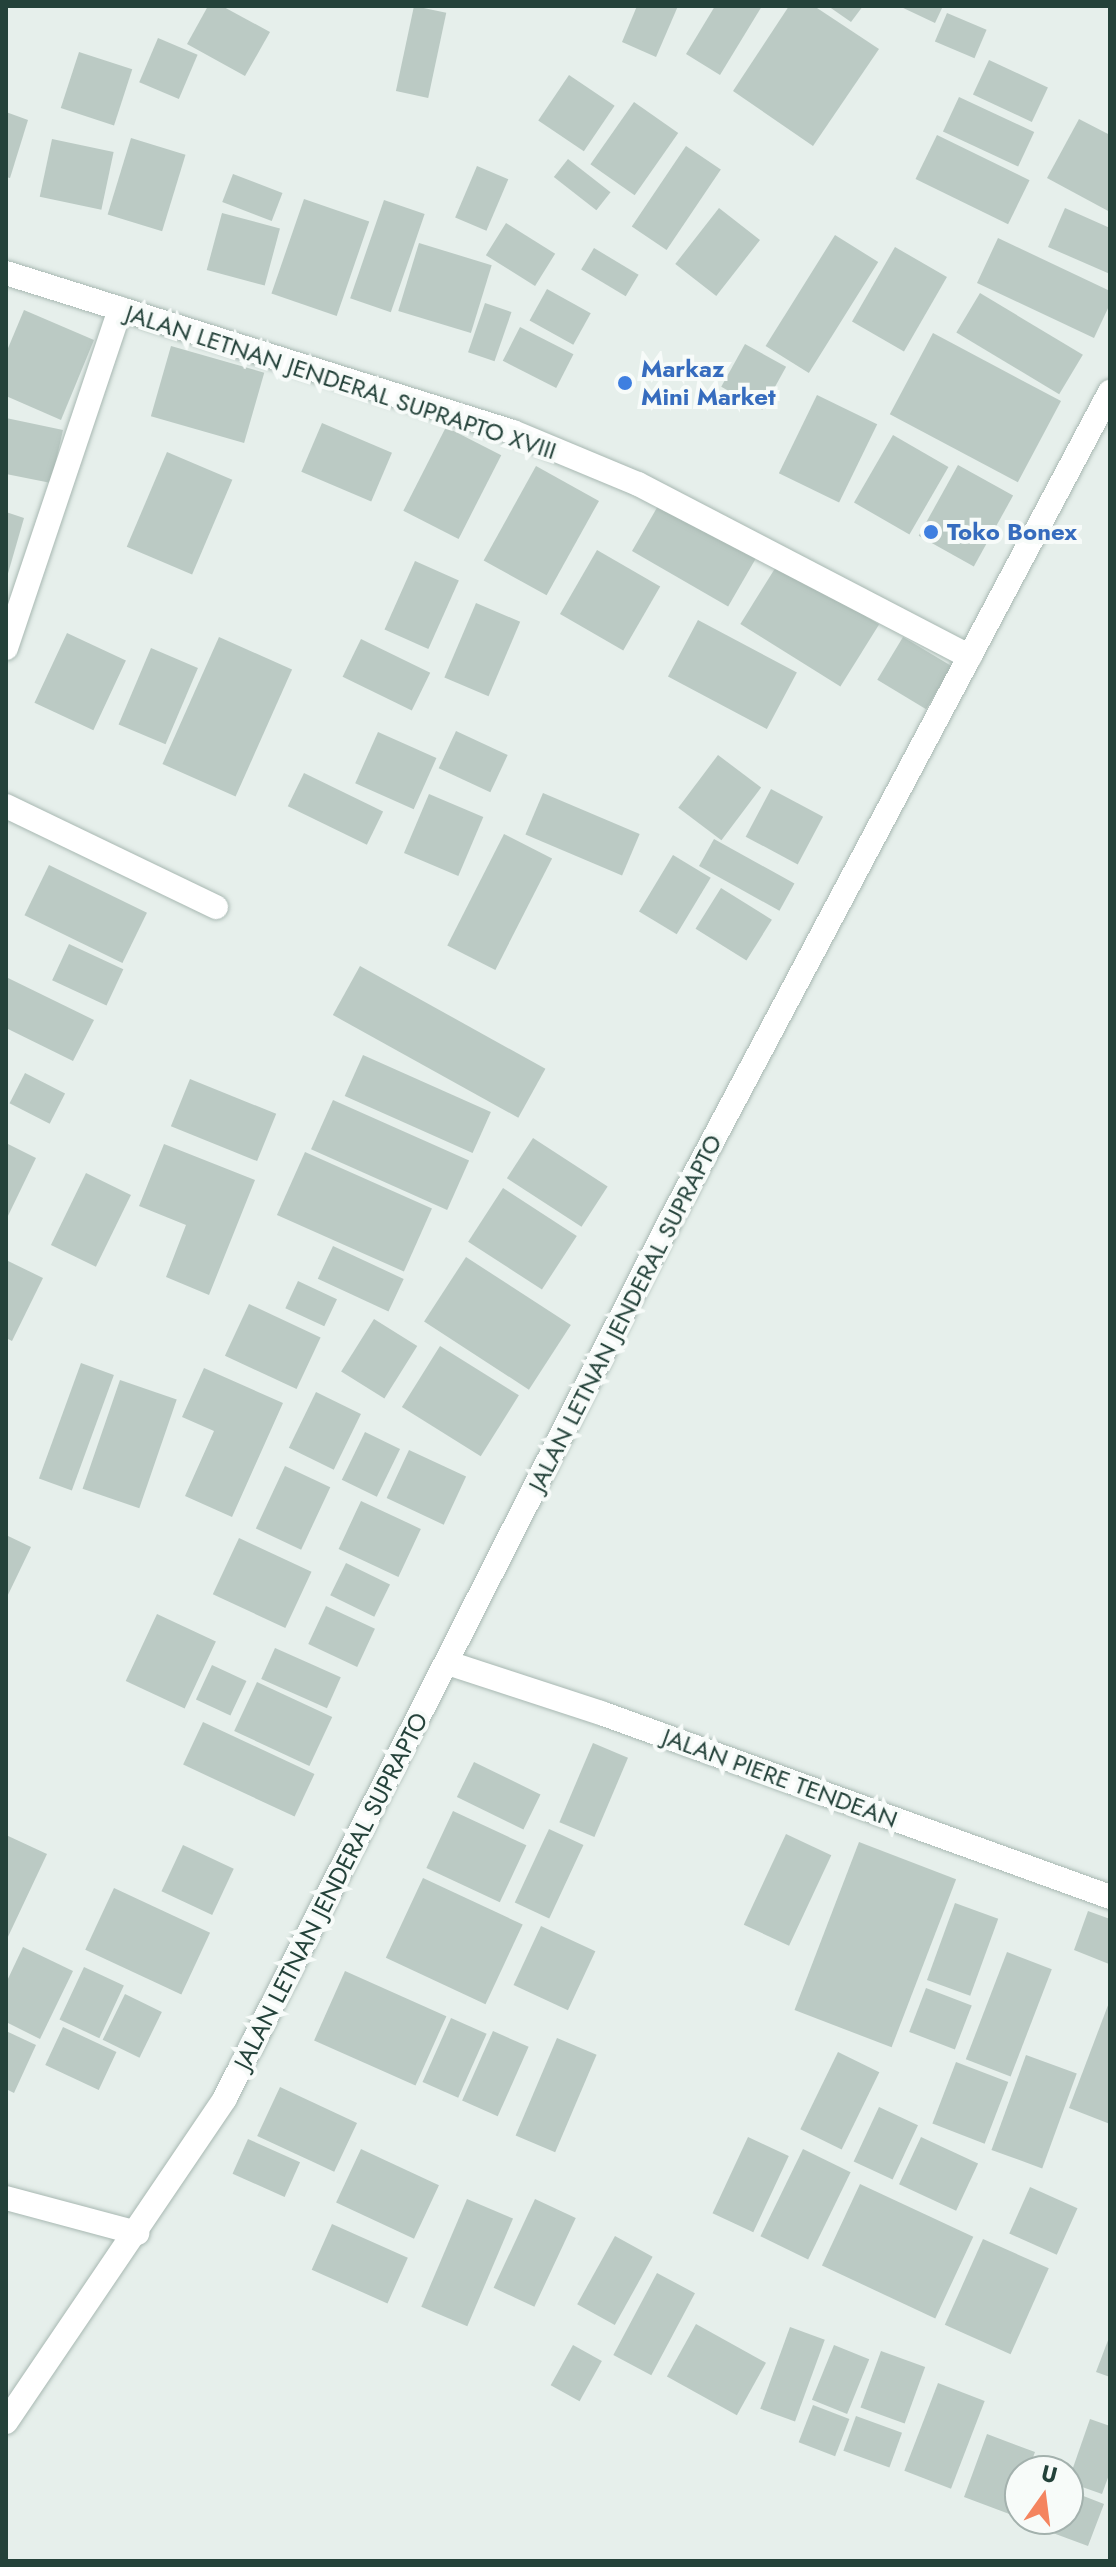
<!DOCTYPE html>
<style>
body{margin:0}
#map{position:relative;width:1116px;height:2567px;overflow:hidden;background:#e6efeb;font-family:Jost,sans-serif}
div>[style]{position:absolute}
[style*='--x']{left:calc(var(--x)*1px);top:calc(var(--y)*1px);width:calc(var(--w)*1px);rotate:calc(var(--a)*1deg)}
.building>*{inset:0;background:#bbcac4;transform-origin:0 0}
.roads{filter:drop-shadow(0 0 2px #a8b8b2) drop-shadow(0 0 2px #a8b8b2)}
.minor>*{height:24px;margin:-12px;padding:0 12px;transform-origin:12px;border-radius:12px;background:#fff}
.tertiary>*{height:24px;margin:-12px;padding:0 12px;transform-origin:12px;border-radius:12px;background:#fff}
.secondary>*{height:24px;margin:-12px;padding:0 12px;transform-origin:12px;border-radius:12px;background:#fff}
.dots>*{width:22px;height:22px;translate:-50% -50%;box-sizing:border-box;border:4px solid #f7fbf9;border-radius:50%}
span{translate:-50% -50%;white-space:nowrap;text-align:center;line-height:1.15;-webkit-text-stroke:8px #f7fbf9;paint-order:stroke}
.shop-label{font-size:24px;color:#366cbe;font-weight:700}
.left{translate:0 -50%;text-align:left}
.street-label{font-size:24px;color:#24423a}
.frame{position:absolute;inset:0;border:8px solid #24423a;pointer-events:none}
.north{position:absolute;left:1004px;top:2455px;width:80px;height:80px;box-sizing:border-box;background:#f7fbf9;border:2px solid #a3b1ad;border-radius:50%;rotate:14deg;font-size:22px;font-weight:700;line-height:32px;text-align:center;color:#24423a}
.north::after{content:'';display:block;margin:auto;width:28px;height:36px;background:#f4845f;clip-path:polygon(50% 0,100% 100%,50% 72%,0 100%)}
</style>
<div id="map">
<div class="building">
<div style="clip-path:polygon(208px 6px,222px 6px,270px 32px,245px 76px,187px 44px)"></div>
<div style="left:414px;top:6px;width:33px;height:87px;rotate:12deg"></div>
<div style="clip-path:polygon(637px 6px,678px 6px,656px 57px,622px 42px)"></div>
<div style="clip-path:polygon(715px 6px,762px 6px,720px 75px,686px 54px)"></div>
<div style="clip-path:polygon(789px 6px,814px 6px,879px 49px,813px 146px,733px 91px)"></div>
<div style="clip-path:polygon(828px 6px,863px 6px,851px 22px)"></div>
<div style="clip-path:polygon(899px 6px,943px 6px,935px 23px)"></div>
<div style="left:947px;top:13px;width:43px;height:31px;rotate:23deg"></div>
<div style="left:158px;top:38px;width:43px;height:48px;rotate:23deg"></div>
<div style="left:79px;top:52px;width:56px;height:59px;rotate:18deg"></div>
<div style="left:989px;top:60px;width:65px;height:38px;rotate:25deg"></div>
<div style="left:569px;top:75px;width:55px;height:55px;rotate:34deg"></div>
<div style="left:959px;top:97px;width:83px;height:38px;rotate:25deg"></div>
<div style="left:634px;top:102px;width:54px;height:76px;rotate:35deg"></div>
<div style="clip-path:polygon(6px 112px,28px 120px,10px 178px,6px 177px)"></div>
<div style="clip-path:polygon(1079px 119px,1110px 135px,1110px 212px,1047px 178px)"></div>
<div style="left:937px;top:135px;width:103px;height:49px;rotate:26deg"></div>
<div style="left:131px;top:138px;width:57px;height:80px;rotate:17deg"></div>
<div style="left:52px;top:139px;width:63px;height:59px;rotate:12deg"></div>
<div style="left:686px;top:146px;width:42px;height:97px;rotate:34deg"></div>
<div style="left:568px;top:159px;width:54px;height:23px;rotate:38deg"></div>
<div style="left:477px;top:166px;width:34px;height:56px;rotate:23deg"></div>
<div style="left:233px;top:174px;width:53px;height:30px;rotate:21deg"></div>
<div style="left:304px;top:199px;width:69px;height:100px;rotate:19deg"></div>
<div style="left:384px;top:200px;width:43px;height:104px;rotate:19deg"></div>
<div style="left:719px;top:208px;width:52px;height:71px;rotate:38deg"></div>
<div style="clip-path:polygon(1065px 208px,1110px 228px,1110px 274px,1048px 247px)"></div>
<div style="left:222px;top:213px;width:60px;height:59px;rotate:15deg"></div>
<div style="left:506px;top:223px;width:58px;height:38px;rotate:32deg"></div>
<div style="left:835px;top:235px;width:51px;height:131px;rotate:32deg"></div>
<div style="clip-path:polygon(998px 238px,1110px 291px,1110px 304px,1094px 338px,977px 283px)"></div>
<div style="left:419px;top:243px;width:76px;height:71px;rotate:17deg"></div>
<div style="left:895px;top:247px;width:60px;height:86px;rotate:30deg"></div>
<div style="left:594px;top:248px;width:52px;height:25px;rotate:31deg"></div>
<div style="left:547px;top:289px;width:50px;height:36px;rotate:29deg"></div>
<div style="left:980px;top:293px;width:120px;height:46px;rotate:31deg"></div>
<div style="left:485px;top:303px;width:28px;height:52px;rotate:19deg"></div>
<div style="clip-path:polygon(24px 310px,94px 340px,61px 420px,6px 396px,6px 353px)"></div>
<div style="left:520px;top:327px;width:60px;height:38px;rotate:27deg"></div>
<div style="left:933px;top:333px;width:145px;height:92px;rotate:28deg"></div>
<div style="left:745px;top:344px;width:47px;height:49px;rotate:29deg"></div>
<div style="left:171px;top:346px;width:97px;height:73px;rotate:16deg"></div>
<div style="left:817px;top:395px;width:67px;height:87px;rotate:26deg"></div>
<div style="clip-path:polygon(6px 418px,63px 430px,51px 483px,6px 474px)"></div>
<div style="left:322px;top:423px;width:76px;height:53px;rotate:23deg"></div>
<div style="left:446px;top:427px;width:62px;height:94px;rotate:27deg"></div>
<div style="left:893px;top:435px;width:64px;height:78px;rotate:30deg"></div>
<div style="left:167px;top:452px;width:71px;height:103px;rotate:23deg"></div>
<div style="left:958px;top:465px;width:63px;height:81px;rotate:29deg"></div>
<div style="left:536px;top:466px;width:72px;height:108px;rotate:29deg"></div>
<div style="left:662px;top:499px;width:111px;height:60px;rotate:30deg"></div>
<div style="clip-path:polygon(6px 512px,24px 518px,7px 577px,6px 577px)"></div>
<div style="left:597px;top:550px;width:73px;height:74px;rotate:30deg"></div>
<div style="left:415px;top:561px;width:48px;height:75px;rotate:24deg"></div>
<div style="left:779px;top:562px;width:118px;height:73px;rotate:32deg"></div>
<div style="left:476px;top:603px;width:48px;height:81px;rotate:23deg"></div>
<div style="left:698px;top:620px;width:112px;height:64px;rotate:28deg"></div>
<div style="left:67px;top:633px;width:65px;height:77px;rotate:25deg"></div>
<div style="left:219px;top:637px;width:80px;height:139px;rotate:24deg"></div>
<div style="left:903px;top:637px;width:57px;height:50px;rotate:31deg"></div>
<div style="left:361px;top:639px;width:77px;height:42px;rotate:26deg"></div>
<div style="left:151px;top:648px;width:51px;height:83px;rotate:23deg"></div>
<div style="left:456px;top:731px;width:57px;height:41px;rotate:25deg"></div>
<div style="left:378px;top:732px;width:64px;height:56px;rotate:24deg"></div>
<div style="left:718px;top:755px;width:54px;height:66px;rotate:37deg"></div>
<div style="left:304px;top:773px;width:88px;height:37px;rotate:26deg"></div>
<div style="left:771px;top:789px;width:59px;height:54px;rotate:28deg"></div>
<div style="left:543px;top:793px;width:105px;height:45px;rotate:23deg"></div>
<div style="left:429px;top:794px;width:59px;height:64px;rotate:23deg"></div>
<div style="left:504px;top:834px;width:54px;height:125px;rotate:27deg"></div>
<div style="left:714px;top:839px;width:92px;height:31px;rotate:29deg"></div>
<div style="left:673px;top:855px;width:44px;height:66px;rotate:31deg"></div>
<div style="left:49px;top:865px;width:109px;height:56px;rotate:26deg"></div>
<div style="left:721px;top:888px;width:60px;height:48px;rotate:32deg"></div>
<div style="left:69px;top:944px;width:60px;height:40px;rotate:25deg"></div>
<div style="left:360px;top:966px;width:212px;height:56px;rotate:29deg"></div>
<div style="clip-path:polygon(6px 977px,94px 1020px,73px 1061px,6px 1028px)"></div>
<div style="left:363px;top:1055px;width:140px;height:45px;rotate:24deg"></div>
<div style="left:25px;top:1073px;width:45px;height:34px;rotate:27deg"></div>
<div style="left:190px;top:1079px;width:93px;height:51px;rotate:22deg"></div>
<div style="left:333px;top:1100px;width:149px;height:54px;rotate:24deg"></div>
<div style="left:533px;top:1138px;width:89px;height:48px;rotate:33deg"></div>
<div style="clip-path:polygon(6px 1143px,36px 1158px,6px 1220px)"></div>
<div style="clip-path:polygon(164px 1144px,255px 1180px,209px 1295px,166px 1277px,186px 1225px,139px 1206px)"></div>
<div style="left:305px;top:1152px;width:139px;height:69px;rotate:24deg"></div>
<div style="left:86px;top:1173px;width:50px;height:80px;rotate:26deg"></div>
<div style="left:503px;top:1188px;width:88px;height:64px;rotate:33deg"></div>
<div style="left:333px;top:1246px;width:78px;height:36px;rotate:25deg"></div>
<div style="left:466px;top:1257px;width:125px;height:77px;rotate:33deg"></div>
<div style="clip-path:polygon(6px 1260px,43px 1278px,12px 1341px,6px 1338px)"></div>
<div style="left:298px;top:1281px;width:43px;height:30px;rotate:25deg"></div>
<div style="left:249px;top:1304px;width:79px;height:57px;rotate:25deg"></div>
<div style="left:374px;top:1319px;width:51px;height:62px;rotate:32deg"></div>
<div style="left:440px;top:1346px;width:93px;height:72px;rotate:32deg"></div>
<div style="left:81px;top:1363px;width:35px;height:123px;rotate:20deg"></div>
<div style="clip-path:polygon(204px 1368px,283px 1403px,232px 1517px,185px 1496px,214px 1431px,182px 1417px)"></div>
<div style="left:120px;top:1380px;width:60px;height:115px;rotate:19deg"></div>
<div style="left:316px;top:1392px;width:50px;height:62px;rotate:26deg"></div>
<div style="left:365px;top:1432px;width:39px;height:53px;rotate:26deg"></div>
<div style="left:409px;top:1450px;width:63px;height:53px;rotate:25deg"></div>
<div style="left:285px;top:1466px;width:50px;height:69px;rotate:25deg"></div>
<div style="left:361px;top:1501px;width:66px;height:53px;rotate:25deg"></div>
<div style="clip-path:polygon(6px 1535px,31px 1547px,6px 1599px)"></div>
<div style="left:239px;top:1538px;width:80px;height:62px;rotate:25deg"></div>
<div style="left:346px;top:1563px;width:49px;height:36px;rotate:26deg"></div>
<div style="left:326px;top:1606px;width:54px;height:42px;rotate:25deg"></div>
<div style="left:157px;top:1614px;width:65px;height:74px;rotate:25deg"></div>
<div style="left:275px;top:1648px;width:72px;height:34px;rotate:24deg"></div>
<div style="left:212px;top:1665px;width:38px;height:38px;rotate:25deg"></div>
<div style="left:257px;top:1682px;width:83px;height:54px;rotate:25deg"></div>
<div style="left:203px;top:1722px;width:123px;height:47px;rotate:25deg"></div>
<div style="left:593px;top:1743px;width:38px;height:86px;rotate:23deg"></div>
<div style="left:474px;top:1762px;width:74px;height:39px;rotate:26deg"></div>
<div style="left:453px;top:1811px;width:81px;height:63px;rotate:25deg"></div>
<div style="left:549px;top:1829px;width:38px;height:81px;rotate:25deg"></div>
<div style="left:786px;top:1834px;width:50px;height:100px;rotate:25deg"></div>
<div style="clip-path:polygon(6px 1835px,47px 1854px,6px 1941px)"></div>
<div style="left:859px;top:1842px;width:104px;height:180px;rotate:21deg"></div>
<div style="left:183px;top:1845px;width:56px;height:51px;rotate:25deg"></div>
<div style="left:423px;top:1878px;width:110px;height:88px;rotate:25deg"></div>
<div style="left:114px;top:1888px;width:106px;height:68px;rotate:25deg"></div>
<div style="left:955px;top:1903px;width:46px;height:82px;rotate:20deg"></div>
<div style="clip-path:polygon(1088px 1911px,1110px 1919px,1109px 1964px,1074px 1950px)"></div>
<div style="left:541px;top:1926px;width:60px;height:65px;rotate:25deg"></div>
<div style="clip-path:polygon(23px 1947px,73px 1971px,40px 2039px,6px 2022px,6px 1983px)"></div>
<div style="left:1007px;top:1952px;width:48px;height:115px;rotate:21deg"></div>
<div style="left:84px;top:1967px;width:44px;height:58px;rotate:25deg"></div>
<div style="left:345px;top:1971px;width:111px;height:76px;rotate:24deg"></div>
<div style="left:926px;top:1988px;width:49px;height:47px;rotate:21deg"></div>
<div style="left:125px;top:1994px;width:41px;height:51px;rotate:26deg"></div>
<div style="clip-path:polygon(1110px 2000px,1110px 2124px,1069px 2108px)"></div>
<div style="left:451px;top:2018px;width:39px;height:70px;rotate:24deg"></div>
<div style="left:63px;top:2027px;width:59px;height:42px;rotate:25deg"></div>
<div style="clip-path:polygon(6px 2031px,36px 2045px,14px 2093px,6px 2089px)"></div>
<div style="left:493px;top:2031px;width:39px;height:76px;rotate:24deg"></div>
<div style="left:557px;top:2038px;width:43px;height:106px;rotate:23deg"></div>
<div style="left:838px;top:2052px;width:46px;height:86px;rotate:26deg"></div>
<div style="left:1026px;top:2055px;width:54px;height:101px;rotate:20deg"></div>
<div style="left:956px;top:2062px;width:56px;height:66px;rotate:21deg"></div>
<div style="left:280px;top:2087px;width:85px;height:54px;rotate:25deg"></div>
<div style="left:879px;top:2107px;width:43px;height:60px;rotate:25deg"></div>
<div style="left:748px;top:2137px;width:45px;height:84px;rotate:25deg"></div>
<div style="left:921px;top:2137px;width:63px;height:52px;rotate:25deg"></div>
<div style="left:248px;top:2139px;width:57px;height:38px;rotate:24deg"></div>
<div style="left:361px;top:2149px;width:86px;height:59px;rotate:25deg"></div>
<div style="left:803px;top:2149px;width:53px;height:97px;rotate:26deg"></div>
<div style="left:860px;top:2184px;width:125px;height:90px;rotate:25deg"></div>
<div style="left:1030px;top:2187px;width:52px;height:51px;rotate:24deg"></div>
<div style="left:467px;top:2199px;width:50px;height:117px;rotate:23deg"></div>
<div style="left:535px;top:2199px;width:45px;height:98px;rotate:25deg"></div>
<div style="left:332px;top:2224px;width:83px;height:50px;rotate:24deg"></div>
<div style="left:615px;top:2236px;width:43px;height:78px;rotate:29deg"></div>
<div style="left:983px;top:2239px;width:72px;height:94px;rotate:24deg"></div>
<div style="left:657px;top:2273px;width:43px;height:93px;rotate:28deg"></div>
<div style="left:696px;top:2324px;width:80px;height:60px;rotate:29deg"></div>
<div style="left:790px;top:2327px;width:37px;height:87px;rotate:20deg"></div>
<div style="clip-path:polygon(1110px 2335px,1110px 2377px,1096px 2372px)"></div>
<div style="left:573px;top:2345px;width:33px;height:46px;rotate:29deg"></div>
<div style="left:834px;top:2345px;width:38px;height:59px;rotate:22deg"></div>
<div style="left:881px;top:2351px;width:47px;height:60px;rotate:20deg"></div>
<div style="left:938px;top:2383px;width:50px;height:94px;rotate:21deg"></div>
<div style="left:813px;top:2405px;width:39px;height:40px;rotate:21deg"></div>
<div style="left:856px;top:2416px;width:49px;height:37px;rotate:20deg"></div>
<div style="clip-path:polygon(1090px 2419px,1110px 2426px,1110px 2472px,1102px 2494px,1068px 2482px)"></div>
<div style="clip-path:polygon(987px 2434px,1035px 2452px,1028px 2471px,1020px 2471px,1020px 2493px,1012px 2515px,964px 2497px)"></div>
<div style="clip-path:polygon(1068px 2490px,1104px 2504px,1088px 2546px,1034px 2526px,1037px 2519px,1068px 2519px)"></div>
</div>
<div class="roads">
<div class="minor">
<div style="--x:6;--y:273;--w:531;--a:17.41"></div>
<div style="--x:513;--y:432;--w:135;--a:22.6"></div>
<div style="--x:638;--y:484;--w:374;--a:27.5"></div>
<div style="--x:6;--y:648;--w:358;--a:-71.4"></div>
<div style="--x:6;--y:806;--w:233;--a:25.7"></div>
</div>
<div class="tertiary">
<div style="--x:448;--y:1663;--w:161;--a:18.1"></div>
<div style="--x:601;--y:1713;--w:541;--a:19.87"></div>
<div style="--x:6;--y:2198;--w:136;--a:15"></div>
</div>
<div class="secondary">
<div style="--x:6;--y:2422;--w:391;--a:-55.9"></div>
<div style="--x:225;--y:2098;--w:981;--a:-63.1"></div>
<div style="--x:669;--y:1223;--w:941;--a:-62.05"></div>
</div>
</div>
<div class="dots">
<div style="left:625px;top:383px;background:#3f7fe0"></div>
<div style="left:931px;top:532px;background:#3f7fe0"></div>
</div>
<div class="shop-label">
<span class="left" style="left:641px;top:383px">Markaz<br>Mini Market</span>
<span class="left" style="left:947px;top:532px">Toko Bonex</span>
</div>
<div class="street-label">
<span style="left:341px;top:382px;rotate:18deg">JALAN LETNAN JENDERAL SUPRAPTO XVIII</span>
<span style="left:625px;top:1313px;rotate:-63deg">JALAN LETNAN JENDERAL SUPRAPTO</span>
<span style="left:780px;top:1778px;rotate:20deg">JALAN PIERE TENDEAN</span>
<span style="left:331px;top:1891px;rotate:-63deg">JALAN LETNAN JENDERAL SUPRAPTO</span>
</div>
<div class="frame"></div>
<div class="north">U</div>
</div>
